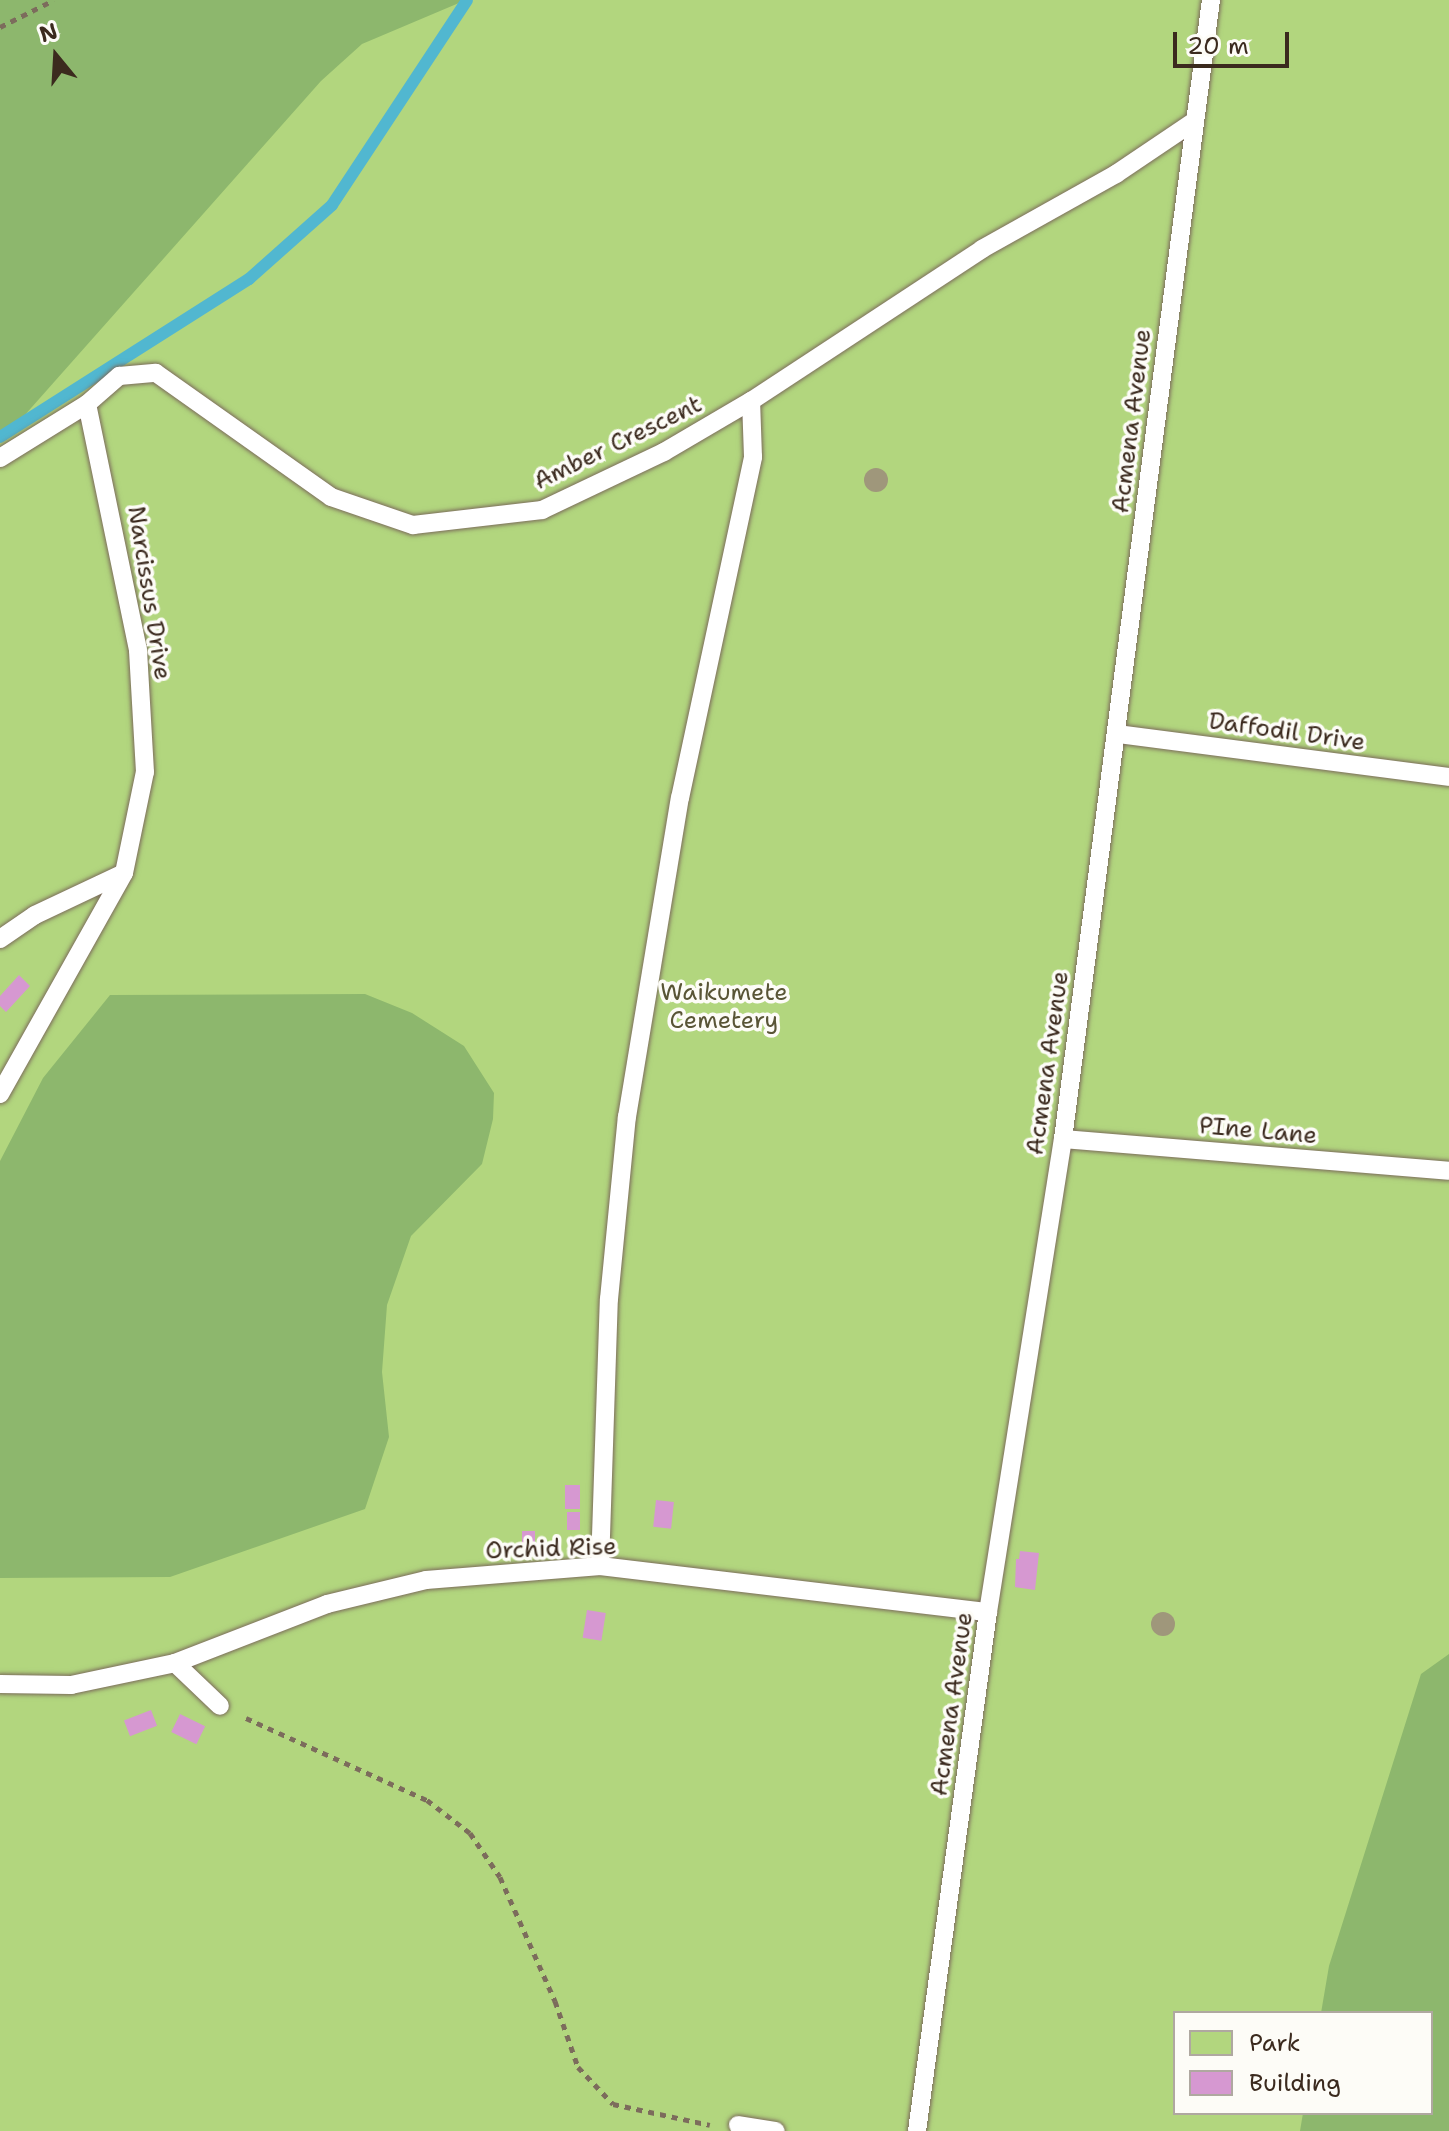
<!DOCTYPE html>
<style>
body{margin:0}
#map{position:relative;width:1449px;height:2131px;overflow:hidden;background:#f4e7cf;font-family:"Shantell Sans",sans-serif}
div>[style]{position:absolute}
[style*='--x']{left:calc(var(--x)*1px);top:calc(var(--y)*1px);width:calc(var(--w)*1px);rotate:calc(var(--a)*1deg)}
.green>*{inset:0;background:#b2d67e}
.forest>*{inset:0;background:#8db76d}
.stream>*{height:12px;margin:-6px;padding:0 6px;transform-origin:6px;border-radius:6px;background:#51b7d0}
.building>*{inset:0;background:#d698d1;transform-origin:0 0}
.path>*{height:5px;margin-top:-2.5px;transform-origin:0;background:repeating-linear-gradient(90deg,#7c6c5c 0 6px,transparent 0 12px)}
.roads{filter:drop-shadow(0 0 2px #7c6c5c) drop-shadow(0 0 2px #7c6c5c)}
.lane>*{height:18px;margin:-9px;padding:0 9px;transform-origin:9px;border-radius:9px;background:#fff}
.trees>*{width:24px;height:24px;margin:-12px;border-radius:50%;background:#9f977b}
span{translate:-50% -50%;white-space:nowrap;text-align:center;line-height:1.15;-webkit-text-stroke:7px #fdfcf7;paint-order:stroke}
.street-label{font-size:24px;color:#3b2a1e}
.park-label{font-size:24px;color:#595536}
.legend{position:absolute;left:1173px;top:2011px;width:260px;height:104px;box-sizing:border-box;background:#fdfcf7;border:2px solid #afa8a0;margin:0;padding:10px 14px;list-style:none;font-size:24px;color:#3b2a1e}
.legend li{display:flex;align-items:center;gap:16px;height:40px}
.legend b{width:40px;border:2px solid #afa8a0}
.north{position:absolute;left:16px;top:16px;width:80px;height:80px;-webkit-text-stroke:6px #fdfcf7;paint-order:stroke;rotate:342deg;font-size:22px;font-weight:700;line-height:32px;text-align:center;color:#3b2a1e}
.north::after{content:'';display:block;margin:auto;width:28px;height:36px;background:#3b2a1e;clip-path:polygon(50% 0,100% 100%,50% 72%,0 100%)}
.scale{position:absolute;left:1173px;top:32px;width:116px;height:36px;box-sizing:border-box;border:4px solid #3b2a1e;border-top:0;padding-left:10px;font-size:24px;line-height:28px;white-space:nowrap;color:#3b2a1e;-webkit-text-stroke:6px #fdfcf7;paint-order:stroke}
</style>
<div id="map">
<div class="green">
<div style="clip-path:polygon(evenodd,0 0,1449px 0,1449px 2131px,0 2131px,0 0,1175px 2013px,1431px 2013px,1431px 2113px,1175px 2113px,1175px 2013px)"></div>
</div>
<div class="forest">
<div style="clip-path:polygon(0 0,466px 0,362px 44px,321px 81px,16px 425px,0 437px)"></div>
<div style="clip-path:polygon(365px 994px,412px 1013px,464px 1046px,494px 1093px,493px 1119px,482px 1164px,411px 1236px,387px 1305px,382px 1372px,389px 1437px,365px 1509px,170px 1577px,0 1578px,0 1161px,43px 1078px,110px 995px)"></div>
<div style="clip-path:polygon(1449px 1654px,1449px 2131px,1300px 2131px,1303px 2113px,1431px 2113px,1431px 2013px,1321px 2013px,1329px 1966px,1421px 1674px)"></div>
</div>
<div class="stream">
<div style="--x:0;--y:437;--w:295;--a:-32.4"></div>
<div style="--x:249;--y:279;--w:111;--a:-41.7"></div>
<div style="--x:332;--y:205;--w:245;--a:-56.6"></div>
</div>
<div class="building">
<div style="clip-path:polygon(19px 975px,30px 986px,6px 1012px,0 1006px,0 996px)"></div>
<div style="left:580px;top:1485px;width:24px;height:15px;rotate:90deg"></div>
<div style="left:656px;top:1500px;width:18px;height:27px;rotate:6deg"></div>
<div style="left:567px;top:1512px;width:13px;height:18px"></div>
<div style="left:522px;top:1531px;width:13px;height:16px"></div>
<div style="clip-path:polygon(1020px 1551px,1039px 1553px,1035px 1590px,1015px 1587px,1016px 1559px,1019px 1559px)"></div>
<div style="left:587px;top:1610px;width:19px;height:28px;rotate:9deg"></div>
<div style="left:151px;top:1710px;width:17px;height:29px;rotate:69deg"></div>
<div style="left:180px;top:1714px;width:28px;height:20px;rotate:26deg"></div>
</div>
<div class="path">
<div style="--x:0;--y:27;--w:60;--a:-26.6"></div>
<div style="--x:246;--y:1718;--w:199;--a:24.4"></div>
<div style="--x:427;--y:1800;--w:54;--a:37.5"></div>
<div style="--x:470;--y:1833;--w:53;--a:55.7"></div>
<div style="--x:500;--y:1877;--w:136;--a:66.1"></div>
<div style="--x:555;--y:2001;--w:70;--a:70.8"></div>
<div style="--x:578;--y:2067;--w:51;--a:46.6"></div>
<div style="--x:613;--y:2104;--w:99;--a:12.2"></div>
</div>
<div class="roads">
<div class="lane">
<div style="--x:0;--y:458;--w:102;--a:-31.8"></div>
<div style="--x:87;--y:404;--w:43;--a:-41.2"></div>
<div style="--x:119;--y:376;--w:37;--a:-5"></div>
<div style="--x:156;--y:373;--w:214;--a:35.3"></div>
<div style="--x:331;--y:497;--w:87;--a:18.9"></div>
<div style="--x:413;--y:525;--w:130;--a:-6.6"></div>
<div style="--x:542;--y:510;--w:135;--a:-25.4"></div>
<div style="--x:664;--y:452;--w:101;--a:-30.4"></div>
<div style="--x:751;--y:401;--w:277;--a:-33.3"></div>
<div style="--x:982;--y:249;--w:154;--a:-29.2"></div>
<div style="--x:1116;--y:174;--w:93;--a:-34"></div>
<div style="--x:1118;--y:734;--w:334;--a:7.4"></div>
<div style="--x:0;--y:939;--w:42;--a:-34.4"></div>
<div style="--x:35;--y:915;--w:98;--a:-25.3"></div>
<div style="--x:0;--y:1094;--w:253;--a:-60.7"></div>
<div style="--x:124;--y:873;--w:103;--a:-78.3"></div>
<div style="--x:145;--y:772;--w:122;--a:-93.3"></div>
<div style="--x:138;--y:650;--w:251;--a:-101.7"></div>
<div style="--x:1063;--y:1139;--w:387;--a:4.7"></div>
<div style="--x:600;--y:1566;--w:267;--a:-88.1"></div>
<div style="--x:609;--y:1299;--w:183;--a:-84.4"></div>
<div style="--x:627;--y:1117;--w:323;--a:-80.6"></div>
<div style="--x:680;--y:798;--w:349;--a:-77.9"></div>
<div style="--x:753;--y:457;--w:56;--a:-92"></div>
<div style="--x:175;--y:1663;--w:62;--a:43.7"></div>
<div style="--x:0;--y:1684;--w:71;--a:0.8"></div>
<div style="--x:71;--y:1685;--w:106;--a:-11.9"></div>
<div style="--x:175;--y:1663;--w:163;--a:-21.2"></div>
<div style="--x:327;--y:1604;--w:102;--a:-13.6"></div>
<div style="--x:426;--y:1580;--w:175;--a:-4.6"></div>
<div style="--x:600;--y:1566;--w:391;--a:6.8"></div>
<div style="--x:738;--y:2125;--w:38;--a:9"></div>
<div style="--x:917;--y:2131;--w:524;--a:-82.21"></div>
<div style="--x:988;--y:1612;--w:479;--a:-81"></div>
<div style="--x:1063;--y:1139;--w:1149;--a:-82.6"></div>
</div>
</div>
<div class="trees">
<div style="left:876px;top:480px"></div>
<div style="left:1163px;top:1624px"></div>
</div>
<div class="street-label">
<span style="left:1132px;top:421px;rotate:-83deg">Acmena Avenue</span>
<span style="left:618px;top:443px;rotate:-26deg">Amber Crescent</span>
<span style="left:149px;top:593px;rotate:81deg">Narcissus Drive</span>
<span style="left:1287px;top:732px;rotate:8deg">Daffodil Drive</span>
<span style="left:1048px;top:1063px;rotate:-82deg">Acmena Avenue</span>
<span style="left:1258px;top:1131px;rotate:5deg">PIne Lane</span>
<span style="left:551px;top:1549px;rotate:-2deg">Orchid Rise</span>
<span style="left:952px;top:1704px;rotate:-82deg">Acmena Avenue</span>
</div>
<div class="park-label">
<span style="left:724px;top:1007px">Waikumete<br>Cemetery</span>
</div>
<ul class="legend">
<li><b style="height:22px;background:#b2d67e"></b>Park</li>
<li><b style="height:22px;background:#d698d1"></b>Building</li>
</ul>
<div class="north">N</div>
<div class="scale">20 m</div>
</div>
